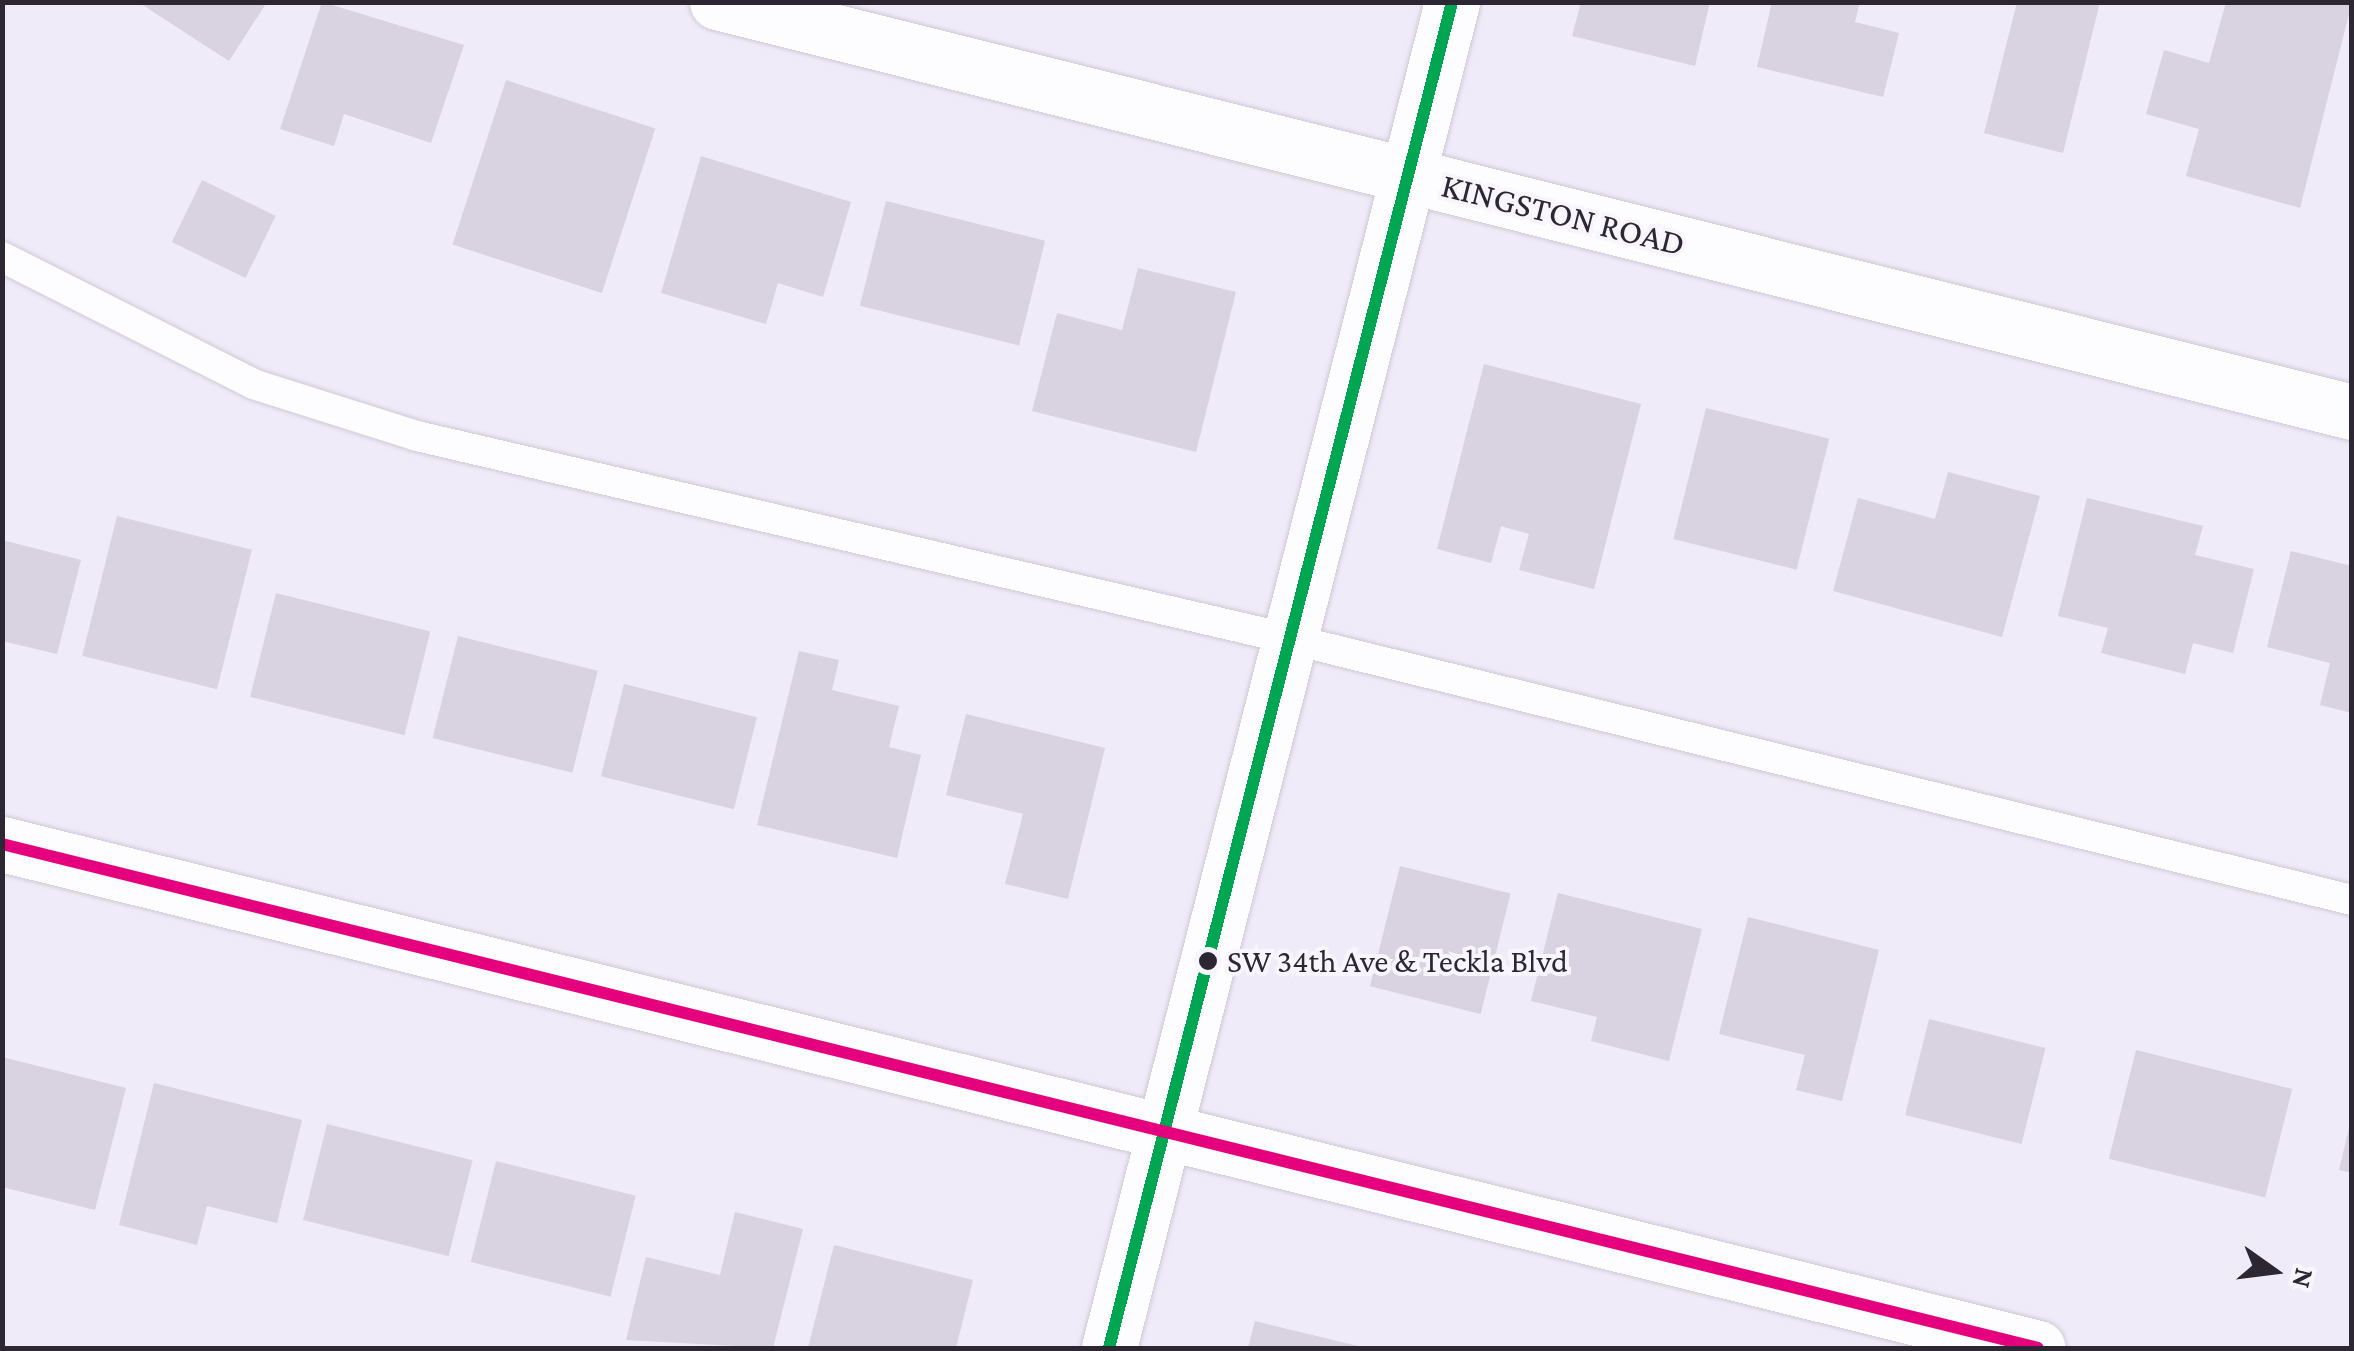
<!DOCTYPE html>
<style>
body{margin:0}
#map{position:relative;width:2354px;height:1351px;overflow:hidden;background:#f0ebf8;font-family:"Crimson Pro",serif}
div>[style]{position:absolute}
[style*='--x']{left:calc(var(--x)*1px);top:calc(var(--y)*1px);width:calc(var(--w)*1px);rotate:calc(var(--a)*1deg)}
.building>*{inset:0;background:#d8d2e1;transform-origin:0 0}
.roads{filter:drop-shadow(0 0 2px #cec9d5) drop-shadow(0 0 2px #cec9d5)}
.lane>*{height:30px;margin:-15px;padding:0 15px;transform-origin:15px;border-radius:15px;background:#fdfcfe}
.secondary>*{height:55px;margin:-27.5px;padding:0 27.5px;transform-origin:27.5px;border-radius:27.5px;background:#fdfcfe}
.bus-1>*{height:12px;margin:-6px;padding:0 6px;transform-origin:6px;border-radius:6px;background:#00a651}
.bus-2>*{height:12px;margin:-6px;padding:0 6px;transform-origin:6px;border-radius:6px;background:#e5007d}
.dots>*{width:28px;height:28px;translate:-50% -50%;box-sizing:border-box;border:5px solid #f8f6fc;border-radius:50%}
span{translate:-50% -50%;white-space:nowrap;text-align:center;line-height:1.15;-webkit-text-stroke:8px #f8f6fc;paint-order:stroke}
.bus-label{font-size:32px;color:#2c2733}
.left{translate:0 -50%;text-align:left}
.street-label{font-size:35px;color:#2c2733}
.frame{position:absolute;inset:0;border:5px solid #2c2733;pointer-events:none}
.north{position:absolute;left:2224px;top:1221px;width:100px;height:100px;-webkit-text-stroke:8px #f8f6fc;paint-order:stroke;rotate:104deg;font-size:28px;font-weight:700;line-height:40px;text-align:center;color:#2c2733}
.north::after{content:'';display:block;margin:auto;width:35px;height:45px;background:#2c2733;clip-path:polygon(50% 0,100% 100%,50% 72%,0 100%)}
</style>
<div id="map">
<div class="building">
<div style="clip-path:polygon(138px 2px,267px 2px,229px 61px)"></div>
<div style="clip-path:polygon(322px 2px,464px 45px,431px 143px,344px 114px,334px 146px,280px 129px)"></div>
<div style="clip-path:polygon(1581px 2px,1710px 2px,1695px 66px,1572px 36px)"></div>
<div style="clip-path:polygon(1772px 2px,1860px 2px,1855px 22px,1899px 33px,1883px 97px,1757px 67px)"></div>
<div style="clip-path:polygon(2017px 2px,2100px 2px,2063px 153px,1984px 133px)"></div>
<div style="clip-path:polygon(2226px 2px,2352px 2px,2300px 208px,2186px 176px,2199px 129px,2146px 114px,2164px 50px,2209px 63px)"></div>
<div style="left:506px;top:80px;width:157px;height:173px;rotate:18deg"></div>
<div style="clip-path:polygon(701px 156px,851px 202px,823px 297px,778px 283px,766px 324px,661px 293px)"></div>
<div style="left:202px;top:180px;width:82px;height:69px;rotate:26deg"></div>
<div style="left:886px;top:201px;width:164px;height:108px;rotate:14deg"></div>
<div style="clip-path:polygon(1138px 268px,1236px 292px,1196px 452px,1032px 411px,1057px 313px,1122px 330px)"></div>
<div style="clip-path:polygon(1484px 364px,1641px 404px,1594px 589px,1519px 570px,1529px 534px,1501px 526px,1491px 563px,1437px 549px)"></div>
<div style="left:1706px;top:408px;width:127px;height:135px;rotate:14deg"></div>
<div style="clip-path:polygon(1948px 472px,2040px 496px,2002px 637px,1833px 591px,1858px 498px,1935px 519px)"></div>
<div style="clip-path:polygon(2087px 498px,2203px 526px,2195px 555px,2254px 569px,2233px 653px,2193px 643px,2185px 674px,2101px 653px,2108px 628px,2058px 616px)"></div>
<div style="left:117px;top:516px;width:139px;height:144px;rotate:14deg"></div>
<div style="clip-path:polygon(2px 540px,81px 560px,57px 654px,2px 641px)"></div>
<div style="clip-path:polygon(2291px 551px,2352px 566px,2352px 713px,2320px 705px,2330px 663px,2267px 647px)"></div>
<div style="left:276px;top:593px;width:159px;height:107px;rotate:14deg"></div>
<div style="left:458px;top:636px;width:144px;height:105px;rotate:14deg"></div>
<div style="clip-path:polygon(799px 651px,839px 660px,832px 690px,899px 706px,889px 747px,921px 755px,897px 858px,757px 825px)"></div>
<div style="left:624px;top:684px;width:137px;height:95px;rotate:14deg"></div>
<div style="clip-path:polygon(966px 714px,1105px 748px,1068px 899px,1005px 884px,1023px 814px,946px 795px)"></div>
<div style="left:1400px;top:866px;width:114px;height:124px;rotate:14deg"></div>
<div style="clip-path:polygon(1558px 893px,1702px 929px,1669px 1061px,1591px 1041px,1597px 1017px,1531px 1001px)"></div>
<div style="clip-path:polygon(1748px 917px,1879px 950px,1842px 1101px,1796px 1090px,1805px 1055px,1719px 1034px)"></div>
<div style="left:1929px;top:1019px;width:120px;height:99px;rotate:14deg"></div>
<div style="left:2136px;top:1050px;width:161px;height:112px;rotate:14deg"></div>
<div style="clip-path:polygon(2px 1057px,126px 1088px,95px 1210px,2px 1187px)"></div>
<div style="clip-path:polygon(154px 1083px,302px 1120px,277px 1223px,207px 1206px,197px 1245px,119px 1225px)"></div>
<div style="left:327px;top:1124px;width:150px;height:99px;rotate:14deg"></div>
<div style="clip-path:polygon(2350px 1124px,2352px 1124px,2352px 1173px,2339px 1170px)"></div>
<div style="left:496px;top:1161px;width:144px;height:104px;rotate:14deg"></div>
<div style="clip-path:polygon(735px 1212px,803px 1229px,773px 1348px,626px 1340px,646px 1257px,720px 1275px)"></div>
<div style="clip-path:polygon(834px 1245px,973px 1280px,956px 1348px,808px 1348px)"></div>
<div style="clip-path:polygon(1255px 1321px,1362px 1347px,1362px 1348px,1248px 1348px)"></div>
</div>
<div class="roads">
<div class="lane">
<div style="--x:2;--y:257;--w:281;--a:26.8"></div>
<div style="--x:253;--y:384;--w:172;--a:17.6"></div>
<div style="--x:417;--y:436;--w:896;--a:13.09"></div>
<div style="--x:1290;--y:639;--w:1094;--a:13.81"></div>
</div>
<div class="secondary">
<div style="--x:717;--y:2;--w:1686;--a:14.08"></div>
<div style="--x:2;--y:844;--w:2097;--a:13.9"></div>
<div style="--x:1109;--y:1348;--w:1389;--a:-75.7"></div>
</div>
</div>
<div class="bus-1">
<div style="--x:1109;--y:1348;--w:1389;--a:-75.7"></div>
</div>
<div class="bus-2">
<div style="--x:2;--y:844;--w:2097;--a:13.9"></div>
</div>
<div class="dots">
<div style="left:1208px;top:961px;background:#2c2733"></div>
</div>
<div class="bus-label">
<span class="left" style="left:1227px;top:961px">SW 34th Ave &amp; Teckla Blvd</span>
</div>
<div class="street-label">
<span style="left:1563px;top:215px;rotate:14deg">KINGSTON ROAD</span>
</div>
<div class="frame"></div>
<div class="north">N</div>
</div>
